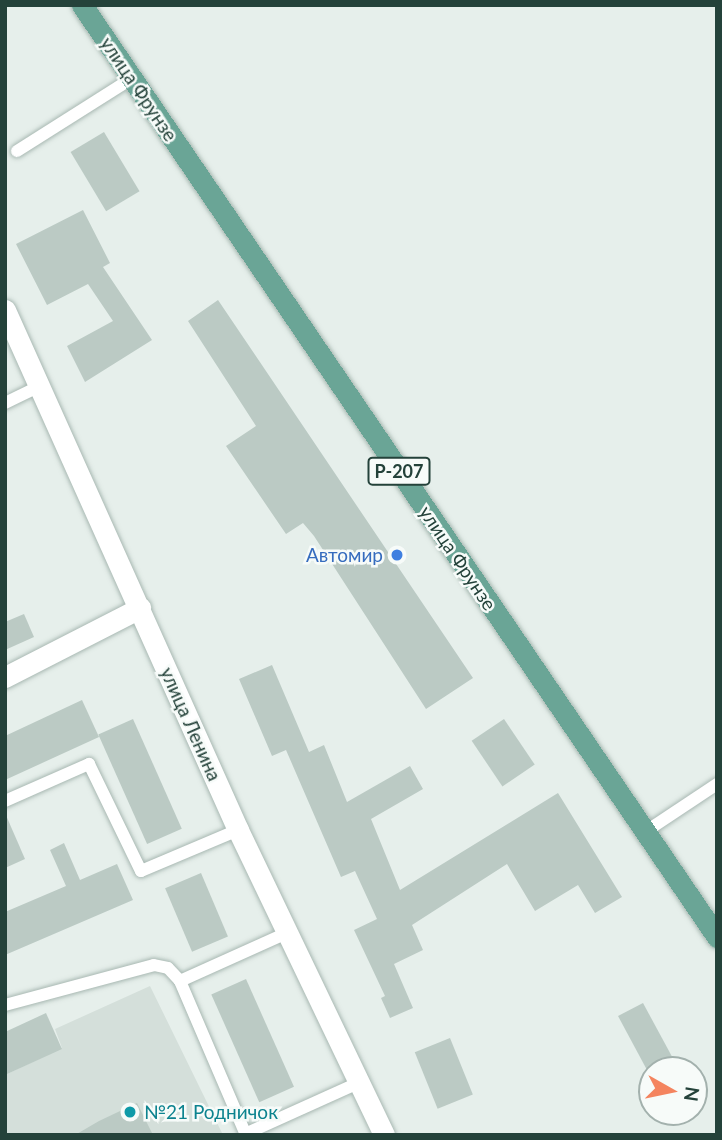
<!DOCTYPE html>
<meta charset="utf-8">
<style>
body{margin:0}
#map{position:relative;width:722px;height:1140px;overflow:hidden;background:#e6efeb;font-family:Lato,sans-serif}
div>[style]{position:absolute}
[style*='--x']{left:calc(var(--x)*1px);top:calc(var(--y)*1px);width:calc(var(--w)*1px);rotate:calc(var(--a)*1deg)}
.built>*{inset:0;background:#d4dfda}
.building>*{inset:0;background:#bbcac4;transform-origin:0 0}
.roads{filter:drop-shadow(0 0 2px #a8b8b2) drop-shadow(0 0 2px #a8b8b2)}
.service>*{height:12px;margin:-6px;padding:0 6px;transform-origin:6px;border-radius:6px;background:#fff}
.minor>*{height:21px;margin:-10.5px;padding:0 10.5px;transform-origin:10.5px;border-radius:10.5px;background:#fff}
.tertiary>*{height:21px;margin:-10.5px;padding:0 10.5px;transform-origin:10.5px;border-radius:10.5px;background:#fff}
.primary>*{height:21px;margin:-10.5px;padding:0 10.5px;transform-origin:10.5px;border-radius:10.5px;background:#6aa596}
.dots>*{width:19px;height:19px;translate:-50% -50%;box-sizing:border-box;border:4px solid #f7fbf9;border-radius:50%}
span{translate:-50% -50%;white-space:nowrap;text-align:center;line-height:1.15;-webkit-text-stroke:5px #f7fbf9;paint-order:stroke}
.shield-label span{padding:2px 5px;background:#f7fbf9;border:2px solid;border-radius:5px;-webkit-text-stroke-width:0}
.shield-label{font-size:18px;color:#24423a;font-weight:700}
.street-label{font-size:19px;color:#24423a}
.shop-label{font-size:19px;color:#366cbe}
.right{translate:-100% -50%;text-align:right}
.culture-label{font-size:19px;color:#0d838f}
.left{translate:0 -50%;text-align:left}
.frame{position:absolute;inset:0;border:7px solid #24423a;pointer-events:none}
.north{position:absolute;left:638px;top:1056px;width:70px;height:70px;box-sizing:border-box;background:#f7fbf9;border:2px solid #a3b1ad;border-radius:50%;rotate:99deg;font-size:19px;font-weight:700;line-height:28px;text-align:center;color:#24423a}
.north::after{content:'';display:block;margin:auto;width:24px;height:32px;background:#f4845f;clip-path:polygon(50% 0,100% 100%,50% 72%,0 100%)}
</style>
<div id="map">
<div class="built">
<div style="clip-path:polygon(150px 986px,223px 1135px,5px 1135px,5px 1075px,62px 1048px,55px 1029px)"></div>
</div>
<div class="building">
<div style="left:104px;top:132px;width:69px;height:39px;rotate:59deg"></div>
<div style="clip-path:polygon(83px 210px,110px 263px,103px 267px,152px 340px,85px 382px,67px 346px,113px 321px,88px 284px,47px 305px,16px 244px)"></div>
<div style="clip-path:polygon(218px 300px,473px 678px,426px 709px,314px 536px,303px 523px,286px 534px,226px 446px,256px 426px,188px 321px)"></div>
<div style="clip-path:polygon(24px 614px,34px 637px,5px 650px,5px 622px)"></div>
<div style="clip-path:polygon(272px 665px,309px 752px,324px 745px,347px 802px,410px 766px,423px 789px,371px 819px,400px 890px,558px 793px,622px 897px,595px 913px,578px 885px,535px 911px,507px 864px,412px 925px,423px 950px,394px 964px,413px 1008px,390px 1018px,381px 998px,385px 996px,354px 930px,377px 919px,355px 871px,341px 877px,286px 750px,272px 756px,239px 679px)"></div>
<div style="clip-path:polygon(82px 700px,99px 737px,5px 780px,5px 736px)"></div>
<div style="left:133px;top:719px;width:120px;height:38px;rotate:66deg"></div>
<div style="left:504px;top:719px;width:55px;height:39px;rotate:56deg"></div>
<div style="clip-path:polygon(5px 813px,25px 859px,5px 868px)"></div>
<div style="clip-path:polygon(64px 843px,80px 880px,117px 864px,133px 900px,5px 955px,5px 912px,66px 886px,50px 850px)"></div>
<div style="left:201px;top:873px;width:69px;height:39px;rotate:67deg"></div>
<div style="left:246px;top:979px;width:118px;height:38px;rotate:66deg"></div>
<div style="clip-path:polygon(643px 1003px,676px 1064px,664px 1070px,647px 1070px,618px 1016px)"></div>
<div style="clip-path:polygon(46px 1013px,62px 1049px,5px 1075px,5px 1032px)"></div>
<div style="left:450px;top:1038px;width:61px;height:38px;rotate:68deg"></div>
<div style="clip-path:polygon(137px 1103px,153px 1135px,75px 1135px,99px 1121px)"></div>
</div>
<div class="roads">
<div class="service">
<div style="--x:17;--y:151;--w:135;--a:-32.3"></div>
<div style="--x:5;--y:403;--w:39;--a:-26"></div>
<div style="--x:5;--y:801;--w:92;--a:-23.8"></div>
<div style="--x:89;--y:764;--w:119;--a:64.1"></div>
<div style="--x:141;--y:871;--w:105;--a:-22.9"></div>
<div style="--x:645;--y:832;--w:87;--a:-33.7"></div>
<div style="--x:5;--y:1005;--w:154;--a:-15"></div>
<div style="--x:154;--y:965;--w:14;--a:12"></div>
<div style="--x:168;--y:968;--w:18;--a:47"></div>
<div style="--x:245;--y:1134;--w:126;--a:-24.3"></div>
<div style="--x:246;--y:1135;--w:168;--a:-113.2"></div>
<div style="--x:180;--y:981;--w:120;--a:-24.2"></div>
</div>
<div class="minor">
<div style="--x:5;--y:677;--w:152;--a:-27.1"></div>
</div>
<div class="tertiary">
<div style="--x:5;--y:310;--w:570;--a:65.86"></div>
<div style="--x:238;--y:830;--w:338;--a:64.4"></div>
</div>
<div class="primary">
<div style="--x:82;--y:5;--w:1128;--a:55.73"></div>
</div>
</div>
<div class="dots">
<div style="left:397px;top:555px;background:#3f7fe0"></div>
<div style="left:130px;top:1112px;background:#0f9aa8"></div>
</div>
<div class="shield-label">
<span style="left:399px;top:471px">Р-207</span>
</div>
<div class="street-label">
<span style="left:139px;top:89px;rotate:56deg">улица Фрунзе</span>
<span style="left:458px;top:558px;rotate:56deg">улица Фрунзе</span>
<span style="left:191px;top:724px;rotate:66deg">улица Ленина</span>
</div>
<div class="shop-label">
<span class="right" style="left:383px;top:555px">Автомир</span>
</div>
<div class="culture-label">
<span class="left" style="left:144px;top:1112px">№21 Родничок</span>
</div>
<div class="frame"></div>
<div class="north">N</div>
</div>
